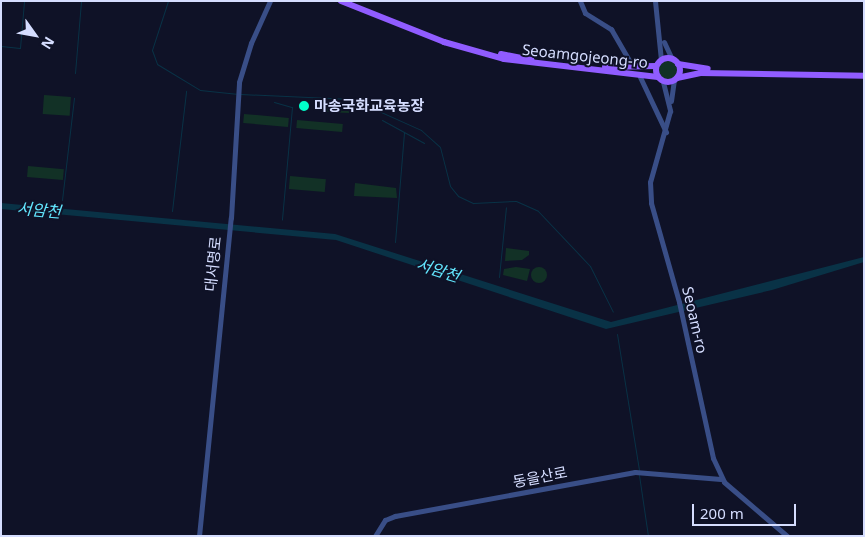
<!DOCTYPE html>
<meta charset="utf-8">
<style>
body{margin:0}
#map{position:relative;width:865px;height:537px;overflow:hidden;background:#0f1227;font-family:"Noto Sans","Noto Sans KR",sans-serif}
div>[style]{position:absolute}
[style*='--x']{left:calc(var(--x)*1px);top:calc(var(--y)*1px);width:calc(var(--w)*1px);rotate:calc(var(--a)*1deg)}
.green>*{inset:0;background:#123126;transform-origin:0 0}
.round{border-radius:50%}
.water>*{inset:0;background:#093246}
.stream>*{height:1px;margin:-0.5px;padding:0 0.5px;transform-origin:0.5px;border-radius:0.5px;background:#093246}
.minor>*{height:5px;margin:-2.5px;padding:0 2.5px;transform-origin:2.5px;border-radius:2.5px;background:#394e87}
.major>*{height:6px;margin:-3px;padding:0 3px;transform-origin:3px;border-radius:3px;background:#905cff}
.major>.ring{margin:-3px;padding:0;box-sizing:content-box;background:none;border:6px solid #905cff;border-radius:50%}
.dots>*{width:14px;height:14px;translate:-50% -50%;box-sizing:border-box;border:2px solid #0f1227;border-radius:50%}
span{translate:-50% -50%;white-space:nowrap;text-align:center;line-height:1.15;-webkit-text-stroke:4px #0f1227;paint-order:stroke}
.street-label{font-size:15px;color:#d5ddff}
.poi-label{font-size:15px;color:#d5ddff;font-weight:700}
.left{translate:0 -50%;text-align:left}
.water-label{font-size:16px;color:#63e7ff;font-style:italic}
.frame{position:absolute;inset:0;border:2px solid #d5ddff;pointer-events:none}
.north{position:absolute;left:10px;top:10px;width:50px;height:50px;-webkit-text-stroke:4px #0f1227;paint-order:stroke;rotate:122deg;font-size:14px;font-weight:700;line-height:20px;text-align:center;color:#d5ddff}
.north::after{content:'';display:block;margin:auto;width:18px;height:22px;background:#d5ddff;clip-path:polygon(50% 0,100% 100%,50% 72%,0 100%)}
.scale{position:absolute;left:692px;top:504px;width:104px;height:22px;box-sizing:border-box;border:2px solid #d5ddff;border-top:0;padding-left:6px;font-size:15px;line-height:18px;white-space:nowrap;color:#d5ddff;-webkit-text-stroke:4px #0f1227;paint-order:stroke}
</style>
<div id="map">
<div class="green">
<div class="round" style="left:659px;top:61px;width:18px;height:18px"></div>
<div style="left:44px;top:95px;width:27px;height:19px;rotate:4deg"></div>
<div style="clip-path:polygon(327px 103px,348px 105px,349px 113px,326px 112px)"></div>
<div style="left:244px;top:114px;width:45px;height:9px;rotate:5deg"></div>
<div style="left:297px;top:120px;width:46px;height:8px;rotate:5deg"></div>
<div style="left:28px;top:166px;width:36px;height:11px;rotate:5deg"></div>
<div style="left:290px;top:176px;width:36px;height:13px;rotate:5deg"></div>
<div style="clip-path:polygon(355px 183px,396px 188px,397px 198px,354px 196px)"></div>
<div style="clip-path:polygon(506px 248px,529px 251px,529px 255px,522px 260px,505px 261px)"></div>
<div class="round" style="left:531px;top:267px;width:16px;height:16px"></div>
<div style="clip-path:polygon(516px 267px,530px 269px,527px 281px,503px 275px,504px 269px)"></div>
</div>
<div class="water">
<div style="clip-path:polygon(1px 203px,335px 234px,611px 322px,864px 257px,864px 262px,772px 290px,606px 329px,336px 240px,1px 209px)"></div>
</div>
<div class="stream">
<div style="--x:168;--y:1;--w:52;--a:108.1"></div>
<div style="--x:152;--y:50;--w:15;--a:70"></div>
<div style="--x:157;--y:64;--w:50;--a:31.2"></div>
<div style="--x:200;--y:90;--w:36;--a:6"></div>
<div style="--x:1;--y:46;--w:19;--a:6"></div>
<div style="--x:20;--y:48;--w:47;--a:-85.1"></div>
<div style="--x:75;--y:73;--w:72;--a:-85.2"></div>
<div style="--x:240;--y:94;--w:112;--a:2.6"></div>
<div style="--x:352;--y:99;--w:76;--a:24.2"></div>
<div style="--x:421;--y:130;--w:25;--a:42"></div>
<div style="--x:440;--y:147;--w:40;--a:75.6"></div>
<div style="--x:450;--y:186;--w:13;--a:51"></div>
<div style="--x:458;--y:196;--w:17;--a:25"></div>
<div style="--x:473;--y:203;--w:43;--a:-2.7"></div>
<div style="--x:516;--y:201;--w:24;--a:24"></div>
<div style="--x:538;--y:211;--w:76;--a:46.6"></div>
<div style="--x:590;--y:266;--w:51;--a:63.4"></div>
<div style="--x:274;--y:102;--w:19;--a:16"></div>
<div style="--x:292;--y:107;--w:113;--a:95.1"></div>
<div style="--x:382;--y:120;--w:48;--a:28.7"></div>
<div style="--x:62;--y:200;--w:103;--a:-83.3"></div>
<div style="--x:172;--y:211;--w:121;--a:-83.3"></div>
<div style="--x:395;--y:242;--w:110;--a:-85.3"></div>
<div style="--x:499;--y:277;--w:70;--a:-84.3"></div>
<div style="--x:617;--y:334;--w:138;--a:80.8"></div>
<div style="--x:639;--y:475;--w:62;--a:81.6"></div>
</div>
<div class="minor">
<div style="--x:580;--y:1;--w:13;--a:67"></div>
<div style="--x:585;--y:13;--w:31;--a:32"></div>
<div style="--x:611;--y:29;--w:39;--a:60"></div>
<div style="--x:655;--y:1;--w:59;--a:84.2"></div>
<div style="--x:664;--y:42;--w:19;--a:65"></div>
<div style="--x:640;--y:77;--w:61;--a:64.7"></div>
<div style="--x:663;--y:82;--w:30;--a:76"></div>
<div style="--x:670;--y:111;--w:74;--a:105.7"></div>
<div style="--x:650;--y:182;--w:21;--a:87"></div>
<div style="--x:651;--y:203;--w:103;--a:74.2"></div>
<div style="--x:679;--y:302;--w:160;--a:77.7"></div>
<div style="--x:713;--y:458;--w:26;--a:65"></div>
<div style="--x:724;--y:482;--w:83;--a:40.6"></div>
<div style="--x:671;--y:101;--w:21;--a:-82"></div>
<div style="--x:199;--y:536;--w:320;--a:-84.3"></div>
<div style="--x:231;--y:218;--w:136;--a:-86.6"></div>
<div style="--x:239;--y:82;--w:41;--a:-72.9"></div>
<div style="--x:251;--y:43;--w:46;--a:-65.7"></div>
<div style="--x:375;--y:536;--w:19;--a:-58"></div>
<div style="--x:385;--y:520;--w:11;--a:-22"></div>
<div style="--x:395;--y:516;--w:244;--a:-10.4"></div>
<div style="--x:635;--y:472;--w:86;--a:4.7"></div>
</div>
<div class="major">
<div style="--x:341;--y:1;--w:111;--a:21.7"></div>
<div style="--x:444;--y:42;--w:62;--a:15.8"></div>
<div style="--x:504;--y:59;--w:155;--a:6.7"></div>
<div style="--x:501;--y:54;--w:31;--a:11"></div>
<div class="ring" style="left:656px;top:58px;width:18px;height:18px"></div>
<div style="--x:678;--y:64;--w:30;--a:9"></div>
<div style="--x:605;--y:67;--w:51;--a:-1.1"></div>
<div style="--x:677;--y:78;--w:24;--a:-12"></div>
<div style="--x:700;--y:73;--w:164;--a:1"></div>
</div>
<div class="dots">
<div style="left:304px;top:106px;background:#01ffca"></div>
</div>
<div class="street-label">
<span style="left:585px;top:56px;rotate:6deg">Seoamgojeong-ro</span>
<span style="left:213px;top:264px;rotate:-84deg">대서명로</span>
<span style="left:695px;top:320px;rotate:77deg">Seoam-ro</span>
<span style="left:540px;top:477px;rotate:-11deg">동을산로</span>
</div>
<div class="poi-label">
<span class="left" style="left:314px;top:106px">마송국화교육농장</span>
</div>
<div class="water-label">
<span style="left:39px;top:210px;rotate:5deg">서암천</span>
<span style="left:438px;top:270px;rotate:18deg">서암천</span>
</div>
<div class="frame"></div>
<div class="north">N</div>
<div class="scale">200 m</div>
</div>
